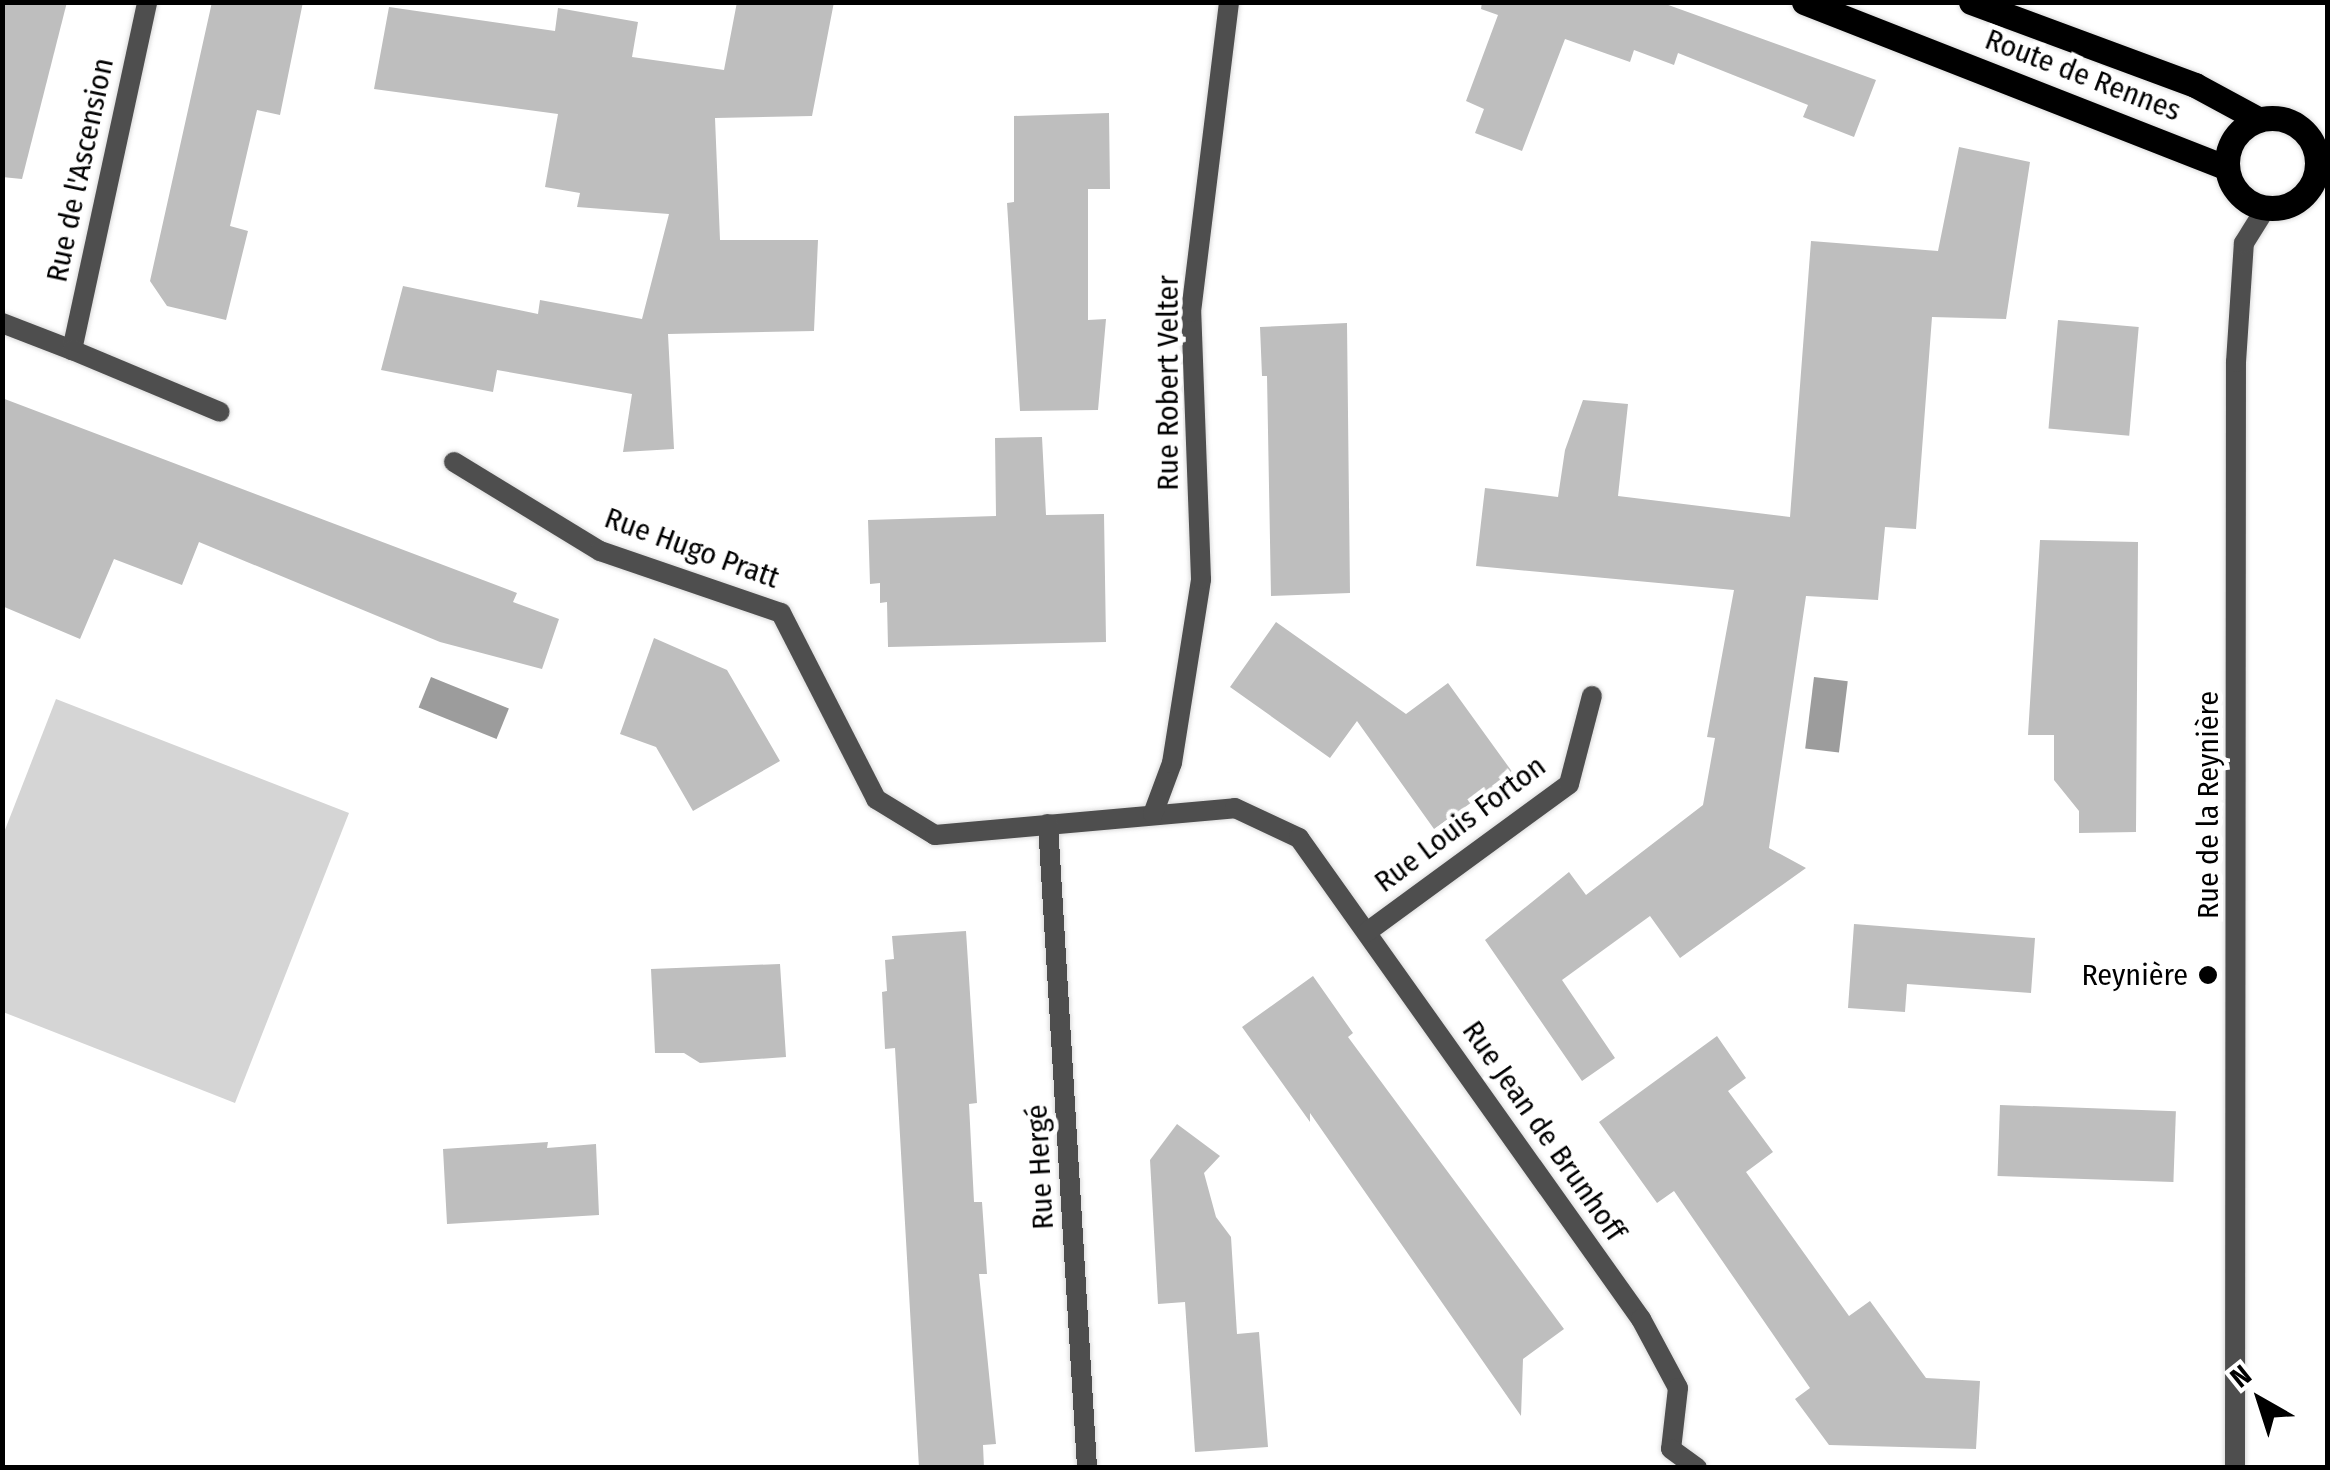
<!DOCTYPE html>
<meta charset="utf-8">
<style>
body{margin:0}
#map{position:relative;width:2330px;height:1470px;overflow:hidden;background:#fff;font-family:"Fira Sans Condensed",sans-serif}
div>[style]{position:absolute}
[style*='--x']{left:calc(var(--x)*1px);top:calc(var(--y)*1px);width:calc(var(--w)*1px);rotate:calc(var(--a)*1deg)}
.green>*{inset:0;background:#d5d5d5}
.water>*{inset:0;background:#9c9c9c;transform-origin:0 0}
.building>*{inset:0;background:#bebebe;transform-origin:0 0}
.roads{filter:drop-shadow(0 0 2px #dbdbdb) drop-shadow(0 0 2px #dbdbdb)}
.street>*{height:20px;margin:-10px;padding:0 10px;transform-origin:10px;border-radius:10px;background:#4e4e4e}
.primary>*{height:25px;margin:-12.5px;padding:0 12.5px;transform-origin:12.5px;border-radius:12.5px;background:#000}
.primary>.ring{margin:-12.5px;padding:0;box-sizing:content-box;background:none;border:25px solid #000;border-radius:50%}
.dots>*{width:28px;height:28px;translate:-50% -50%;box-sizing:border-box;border:5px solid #fff;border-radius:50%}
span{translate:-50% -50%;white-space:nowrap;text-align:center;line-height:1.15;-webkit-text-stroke:10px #fff;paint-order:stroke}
.street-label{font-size:30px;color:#000}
.poi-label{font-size:30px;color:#000}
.right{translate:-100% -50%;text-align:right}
.frame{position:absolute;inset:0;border:5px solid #000;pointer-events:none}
.north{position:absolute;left:2210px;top:1350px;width:100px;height:100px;-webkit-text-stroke:8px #fff;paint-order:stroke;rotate:321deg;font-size:28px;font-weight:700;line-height:40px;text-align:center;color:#000}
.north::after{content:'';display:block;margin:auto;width:35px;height:45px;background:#000;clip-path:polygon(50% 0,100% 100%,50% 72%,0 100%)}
</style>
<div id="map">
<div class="green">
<div style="clip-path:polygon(56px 699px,349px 813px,235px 1103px,3px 1012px,3px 835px)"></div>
</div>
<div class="water">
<div style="left:431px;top:677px;width:84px;height:33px;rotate:22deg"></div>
<div style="left:1814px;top:677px;width:34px;height:72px;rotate:7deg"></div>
</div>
<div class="building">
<div style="clip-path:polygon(2px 2px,67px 2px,22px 179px,2px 177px)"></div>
<div style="clip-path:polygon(212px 2px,303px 2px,280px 115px,257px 110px,230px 226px,248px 231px,226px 320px,167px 306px,150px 281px)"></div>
<div style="clip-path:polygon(737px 2px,834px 2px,812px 116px,715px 118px,720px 240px,818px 240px,814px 331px,668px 334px,674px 449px,623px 452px,632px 394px,497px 370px,493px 392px,381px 370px,403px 286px,538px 314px,540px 300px,642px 319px,669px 214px,577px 207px,580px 193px,545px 187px,558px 114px,374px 89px,389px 7px,555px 31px,558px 8px,638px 22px,632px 57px,724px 70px)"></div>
<div style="clip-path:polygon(1482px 2px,1660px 2px,1876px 80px,1854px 137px,1803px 117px,1808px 105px,1678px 53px,1674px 65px,1634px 50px,1630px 62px,1565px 39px,1522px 151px,1475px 133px,1484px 109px,1466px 101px,1498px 15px,1481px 9px)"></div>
<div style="clip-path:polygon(1109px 113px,1110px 189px,1088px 189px,1088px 320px,1106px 319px,1098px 410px,1020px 411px,1007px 203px,1014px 202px,1014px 116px)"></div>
<div style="clip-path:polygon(1959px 147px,2030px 162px,2006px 319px,1932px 317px,1916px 529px,1885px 527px,1878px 600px,1806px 596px,1769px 848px,1806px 868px,1680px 958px,1650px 916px,1562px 980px,1615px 1058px,1582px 1081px,1485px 940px,1569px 872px,1586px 895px,1703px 805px,1715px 738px,1707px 737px,1734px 590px,1476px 566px,1485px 488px,1558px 497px,1565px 450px,1583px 400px,1628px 404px,1618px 496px,1790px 517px,1811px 241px,1938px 251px)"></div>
<div style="left:2058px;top:320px;width:81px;height:109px;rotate:5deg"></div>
<div style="clip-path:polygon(1347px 323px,1350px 593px,1271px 596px,1267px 376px,1262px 376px,1260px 327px)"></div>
<div style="clip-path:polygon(2px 398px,517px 593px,513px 602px,559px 619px,542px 669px,440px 642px,199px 542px,182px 585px,114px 559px,80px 639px,2px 606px)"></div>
<div style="clip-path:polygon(1042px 437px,1046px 515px,1104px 514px,1106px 642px,888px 647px,887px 602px,880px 603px,880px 583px,870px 584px,868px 520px,996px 516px,995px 438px)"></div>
<div style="clip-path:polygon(2040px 540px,2138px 542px,2136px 832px,2079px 833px,2079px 811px,2054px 780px,2054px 735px,2028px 735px)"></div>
<div style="clip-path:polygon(1276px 622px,1406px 714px,1448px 683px,1513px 773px,1434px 829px,1357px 721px,1330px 758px,1230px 687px)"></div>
<div style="clip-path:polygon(654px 638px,727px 670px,780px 761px,693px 811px,656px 747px,620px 734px)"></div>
<div style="clip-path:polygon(1854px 924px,2035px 938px,2031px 993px,1907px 984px,1905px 1012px,1848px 1008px)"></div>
<div style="clip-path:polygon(966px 931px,977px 1103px,969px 1104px,974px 1202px,982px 1202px,987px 1274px,979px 1274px,996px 1444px,983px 1445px,984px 1468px,919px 1468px,895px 1048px,885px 1049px,882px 992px,887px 991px,885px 960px,894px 959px,892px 936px)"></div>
<div style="clip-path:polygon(780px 964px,786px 1057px,700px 1063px,684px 1053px,655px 1053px,651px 969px)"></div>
<div style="clip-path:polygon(1313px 976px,1353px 1033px,1348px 1037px,1564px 1329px,1523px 1359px,1521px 1416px,1310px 1113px,1310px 1122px,1242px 1027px)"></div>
<div style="clip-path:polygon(1717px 1036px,1746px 1078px,1728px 1091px,1773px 1152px,1746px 1172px,1849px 1316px,1870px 1301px,1926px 1378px,1980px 1381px,1976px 1449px,1829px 1445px,1795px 1399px,1810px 1388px,1674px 1191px,1657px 1203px,1599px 1122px)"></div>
<div style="left:2000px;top:1105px;width:176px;height:71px;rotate:2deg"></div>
<div style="clip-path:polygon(1177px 1124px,1220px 1156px,1204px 1173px,1216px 1217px,1231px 1237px,1237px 1334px,1259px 1332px,1268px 1447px,1195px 1452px,1185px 1302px,1158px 1304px,1150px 1160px)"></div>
<div style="clip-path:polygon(548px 1142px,547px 1148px,596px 1144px,599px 1215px,447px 1224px,443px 1149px)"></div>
</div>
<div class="roads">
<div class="street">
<div style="--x:2;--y:323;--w:75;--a:21.1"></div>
<div style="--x:72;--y:350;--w:356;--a:-77.8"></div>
<div style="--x:72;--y:350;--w:160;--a:22.7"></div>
<div style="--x:454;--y:462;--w:171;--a:31.4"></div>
<div style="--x:600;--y:551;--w:191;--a:18.9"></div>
<div style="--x:781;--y:613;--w:209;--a:62.9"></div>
<div style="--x:876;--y:799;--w:69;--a:31.4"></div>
<div style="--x:935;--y:835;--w:301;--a:-5.1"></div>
<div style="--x:1235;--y:808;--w:71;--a:25.1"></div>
<div style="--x:1299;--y:838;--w:590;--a:54.59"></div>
<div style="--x:1641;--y:1319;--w:78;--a:61.8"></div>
<div style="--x:1678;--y:1388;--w:61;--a:96.5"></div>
<div style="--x:1671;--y:1449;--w:32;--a:36"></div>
<div style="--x:1153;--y:814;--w:54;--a:-69.6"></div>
<div style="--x:1172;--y:763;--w:186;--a:-81"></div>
<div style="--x:1201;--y:579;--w:267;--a:-92.1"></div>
<div style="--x:1191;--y:312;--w:312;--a:-83"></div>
<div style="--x:1048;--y:824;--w:645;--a:86.53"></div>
<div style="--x:1367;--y:932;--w:250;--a:-36.2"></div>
<div style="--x:1569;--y:784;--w:91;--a:-75.4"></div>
<div style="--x:2235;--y:1468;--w:1106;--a:-89.95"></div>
<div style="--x:2236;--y:362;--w:119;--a:-86.2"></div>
<div style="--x:2244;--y:243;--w:40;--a:-58"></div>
</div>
<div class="primary">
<div style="--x:1804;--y:2;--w:453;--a:21.4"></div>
<div style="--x:1971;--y:2;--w:239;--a:20.3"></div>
<div style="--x:2195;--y:85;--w:72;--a:28.4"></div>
<div class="ring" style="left:2227px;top:118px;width:65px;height:65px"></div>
</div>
</div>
<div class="dots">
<div style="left:2208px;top:975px;background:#000"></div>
</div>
<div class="street-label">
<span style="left:2083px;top:75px;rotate:21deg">Route de Rennes</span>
<span style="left:80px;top:170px;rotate:-78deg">Rue de l'Ascension</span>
<span style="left:1168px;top:383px;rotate:-90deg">Rue Robert Velter</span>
<span style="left:692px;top:548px;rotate:20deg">Rue Hugo Pratt</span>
<span style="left:2208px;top:805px;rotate:-90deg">Rue de la Reynière</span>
<span style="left:1460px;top:824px;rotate:-37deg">Rue Louis Forton</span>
<span style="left:1544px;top:1131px;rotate:55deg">Rue Jean de Brunhoff</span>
<span style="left:1040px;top:1167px;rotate:-93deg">Rue Hergé</span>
</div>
<div class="poi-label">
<span class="right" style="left:2188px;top:975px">Reynière</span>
</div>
<div class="frame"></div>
<div class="north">N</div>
</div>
